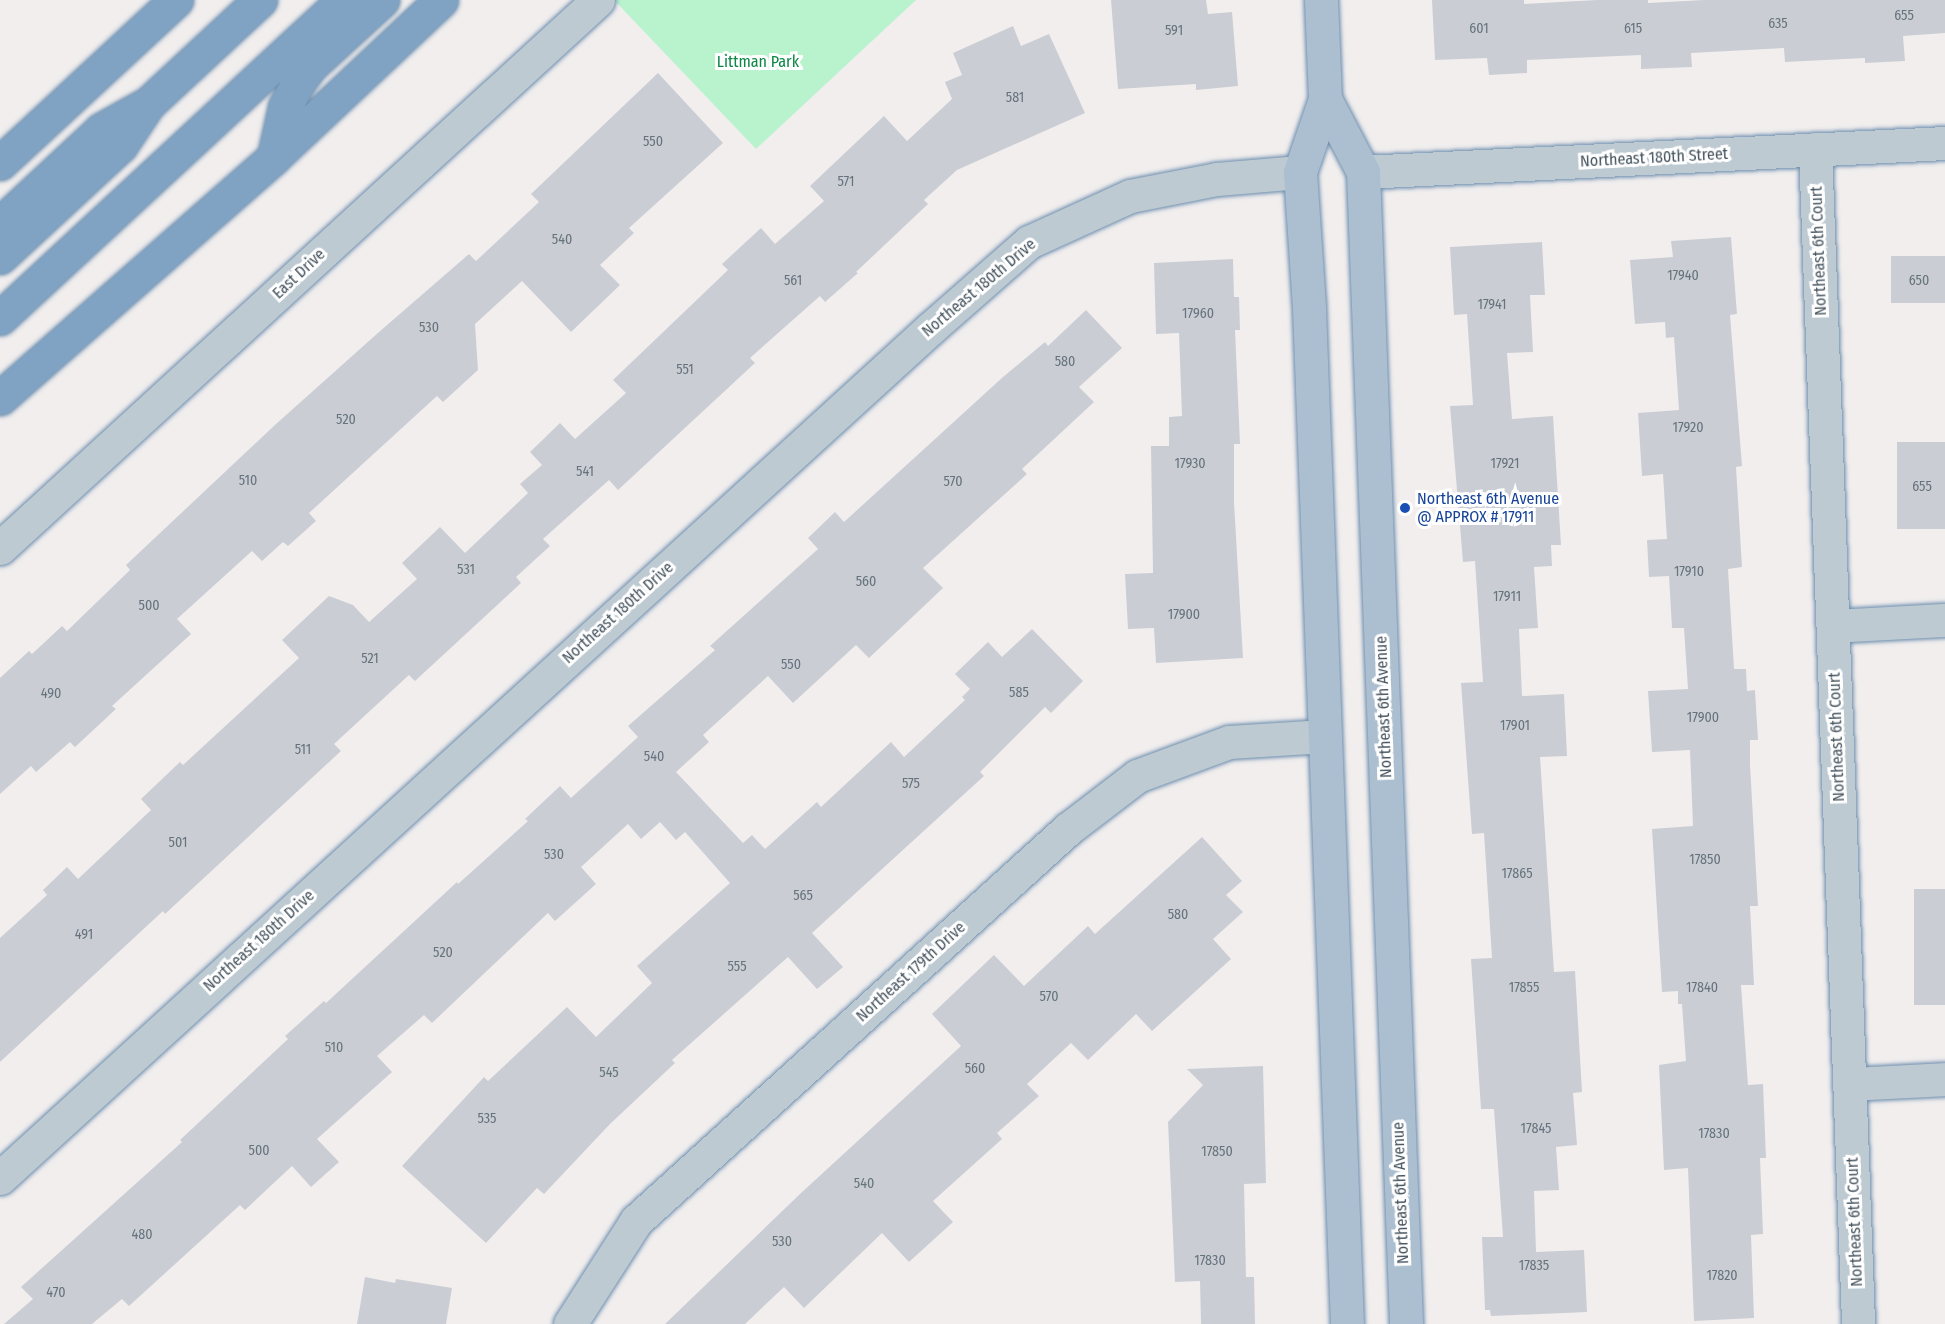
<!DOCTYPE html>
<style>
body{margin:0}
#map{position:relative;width:1945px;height:1324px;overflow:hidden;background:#f2eeee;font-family:"Fira Sans Condensed",sans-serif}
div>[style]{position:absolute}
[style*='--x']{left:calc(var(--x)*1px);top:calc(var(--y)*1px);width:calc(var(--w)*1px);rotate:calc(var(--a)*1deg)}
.green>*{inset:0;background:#b8f3ce}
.building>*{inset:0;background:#caced4;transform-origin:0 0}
.roads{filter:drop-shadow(0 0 2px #6c8eae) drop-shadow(0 0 2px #6c8eae)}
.minor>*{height:33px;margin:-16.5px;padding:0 16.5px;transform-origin:16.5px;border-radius:16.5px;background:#becad2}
.major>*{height:33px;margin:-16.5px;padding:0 16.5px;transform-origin:16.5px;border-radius:16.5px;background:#abbfd0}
.highway>*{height:33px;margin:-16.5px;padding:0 16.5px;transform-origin:16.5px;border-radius:16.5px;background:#81a3c3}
.dots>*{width:16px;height:16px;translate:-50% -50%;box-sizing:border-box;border:3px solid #fff;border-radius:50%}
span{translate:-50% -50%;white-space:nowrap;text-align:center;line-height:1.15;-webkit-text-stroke:6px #fff;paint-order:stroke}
.number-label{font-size:14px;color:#66727c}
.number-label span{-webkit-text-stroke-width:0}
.park-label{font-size:16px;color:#0e8747}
.street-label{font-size:16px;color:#45535e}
.transit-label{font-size:16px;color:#164399}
.left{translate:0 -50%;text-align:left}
</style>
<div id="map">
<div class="green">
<div style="clip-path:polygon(614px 0,916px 0,756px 149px)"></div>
</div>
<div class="building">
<div style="clip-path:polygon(1111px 0,1206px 0,1208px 14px,1232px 12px,1238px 86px,1196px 90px,1196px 84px,1118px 89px)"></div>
<div style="clip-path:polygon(1432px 0,1524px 0,1524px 4px,1597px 0,1648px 0,1648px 3px,1704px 0,1945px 0,1945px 33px,1903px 36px,1905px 61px,1865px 63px,1865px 58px,1785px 62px,1784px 48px,1691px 53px,1692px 67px,1641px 69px,1641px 55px,1527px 60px,1527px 73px,1489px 75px,1487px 58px,1435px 60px)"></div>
<div style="clip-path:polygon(1013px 26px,1021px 46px,1049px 34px,1085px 113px,957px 170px,924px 200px,928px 204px,856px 272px,858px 273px,825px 302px,820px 296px,750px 358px,755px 363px,618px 490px,609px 480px,543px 539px,550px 546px,516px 577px,521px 583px,415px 681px,409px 675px,334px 744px,341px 751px,165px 914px,163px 911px,0 1062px,0 938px,47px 895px,43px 890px,67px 867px,78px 879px,151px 810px,141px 799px,180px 762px,183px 765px,299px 658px,282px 640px,329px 596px,353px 605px,369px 622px,417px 579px,402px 563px,440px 527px,465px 553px,528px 493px,520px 484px,542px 465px,530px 452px,560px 423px,575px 439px,626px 393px,613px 380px,728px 270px,722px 264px,761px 228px,775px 244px,824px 201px,810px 186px,884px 116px,907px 141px,952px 99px,945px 82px,962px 75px,953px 53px)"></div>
<div style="clip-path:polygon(658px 73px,723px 143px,629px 228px,634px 233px,600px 265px,620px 285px,571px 332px,522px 281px,475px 324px,478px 370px,443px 402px,437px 396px,309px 513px,316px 521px,288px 546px,283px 542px,262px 561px,252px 551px,177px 619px,191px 634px,112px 706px,116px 709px,75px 747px,70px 742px,36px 772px,31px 766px,0 794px,0 678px,29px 651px,32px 654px,62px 626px,67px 631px,130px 570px,126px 565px,276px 424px,379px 332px,469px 254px,476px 261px,539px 202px,531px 194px)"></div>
<div style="clip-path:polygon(1731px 237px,1737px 314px,1730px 315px,1742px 466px,1736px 467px,1742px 567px,1728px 569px,1734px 669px,1746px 669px,1747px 691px,1755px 690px,1758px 740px,1750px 740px,1750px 765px,1758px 906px,1750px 906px,1754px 985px,1741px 985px,1748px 1085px,1763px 1084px,1766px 1158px,1760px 1158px,1763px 1234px,1751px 1235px,1754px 1318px,1694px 1321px,1688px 1168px,1664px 1170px,1659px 1065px,1686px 1061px,1682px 1004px,1678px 1004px,1678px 991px,1662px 992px,1652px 829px,1693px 826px,1690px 750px,1652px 752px,1648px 691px,1688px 689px,1684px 628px,1672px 628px,1669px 576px,1649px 577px,1647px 540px,1667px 539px,1663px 474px,1642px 476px,1638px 413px,1679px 410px,1674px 337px,1666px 338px,1665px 322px,1635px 324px,1630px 260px,1673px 257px,1671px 241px)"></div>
<div style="clip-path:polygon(1542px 242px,1545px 295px,1530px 295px,1533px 352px,1507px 353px,1512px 419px,1553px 416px,1561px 545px,1551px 545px,1552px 566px,1534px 567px,1538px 628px,1519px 629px,1522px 696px,1564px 694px,1567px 756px,1540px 757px,1554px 972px,1575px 971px,1582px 1092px,1573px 1093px,1577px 1145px,1556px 1147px,1559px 1190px,1534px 1191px,1536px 1252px,1584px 1250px,1587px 1312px,1491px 1316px,1490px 1310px,1485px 1310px,1482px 1237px,1503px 1237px,1494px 1109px,1481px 1109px,1471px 959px,1492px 958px,1484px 833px,1472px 834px,1461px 683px,1483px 682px,1475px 561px,1463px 562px,1450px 406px,1473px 405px,1467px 314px,1454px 315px,1450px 247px)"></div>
<div style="left:1945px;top:256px;width:47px;height:54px;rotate:90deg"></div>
<div style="clip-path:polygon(1233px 259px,1234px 297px,1239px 297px,1240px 330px,1235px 330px,1240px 444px,1234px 444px,1234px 502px,1243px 658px,1156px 663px,1154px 628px,1128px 629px,1125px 574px,1153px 573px,1151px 446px,1169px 446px,1169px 417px,1182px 416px,1179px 333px,1156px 334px,1154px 263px)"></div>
<div style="clip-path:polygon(1086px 310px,1122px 348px,1079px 387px,1094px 402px,1022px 469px,1027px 474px,923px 568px,943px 588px,869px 658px,856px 645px,793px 703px,768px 676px,703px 735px,709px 742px,676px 772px,743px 843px,752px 835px,765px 849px,817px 802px,821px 807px,891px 742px,904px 757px,965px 700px,962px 697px,970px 689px,955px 674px,988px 642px,1002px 657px,1032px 629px,1083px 681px,1051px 713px,1045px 707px,980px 772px,984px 776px,812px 933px,843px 967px,817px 989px,788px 957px,672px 1060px,675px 1063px,610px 1124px,544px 1194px,537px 1188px,486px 1243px,402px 1166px,484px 1077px,488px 1081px,567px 1007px,596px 1037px,652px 983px,637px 966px,730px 883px,685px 832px,676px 840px,660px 822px,641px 839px,628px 824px,581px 867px,596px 884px,555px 921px,548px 913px,432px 1023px,424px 1015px,377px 1056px,392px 1072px,317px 1139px,339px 1162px,311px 1187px,292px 1166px,245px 1210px,240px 1205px,129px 1306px,122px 1299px,92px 1324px,4px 1324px,33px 1299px,21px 1287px,182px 1142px,180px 1140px,288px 1039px,285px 1036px,324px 1001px,326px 1003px,457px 882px,458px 884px,528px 821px,525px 819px,560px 786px,571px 798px,638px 737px,628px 726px,715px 650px,710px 646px,818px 549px,808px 538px,835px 512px,844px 522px,1003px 377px,1045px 342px,1048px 346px)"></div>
<div style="left:1945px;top:442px;width:87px;height:48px;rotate:90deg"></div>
<div style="clip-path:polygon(1202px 837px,1242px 881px,1226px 895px,1243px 912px,1213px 939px,1231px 959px,1152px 1031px,1136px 1014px,1088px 1060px,1071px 1043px,1027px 1084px,1039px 1096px,997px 1133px,1002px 1139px,933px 1201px,953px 1222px,909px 1262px,882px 1233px,804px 1308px,784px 1287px,745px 1324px,665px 1324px,800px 1194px,961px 1046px,932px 1014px,994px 955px,1024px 986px,1088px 926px,1095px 934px)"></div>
<div style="left:1914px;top:889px;width:31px;height:116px"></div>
<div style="clip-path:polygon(1263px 1066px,1266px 1183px,1244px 1184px,1246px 1277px,1254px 1277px,1255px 1324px,1201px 1324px,1200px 1281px,1175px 1282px,1168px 1122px,1203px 1085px,1187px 1069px)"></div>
<div style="clip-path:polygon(365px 1277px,395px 1283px,396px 1279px,452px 1288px,446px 1324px,357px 1324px)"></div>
</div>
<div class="roads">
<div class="minor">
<div style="--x:1815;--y:149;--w:1176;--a:87.9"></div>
<div style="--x:1363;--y:172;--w:583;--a:-2.85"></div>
<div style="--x:0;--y:548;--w:811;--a:-42.5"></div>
<div style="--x:1833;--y:626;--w:112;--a:-3.1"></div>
<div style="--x:1850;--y:1084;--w:95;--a:-3"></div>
<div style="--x:0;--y:1178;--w:1261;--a:-42.4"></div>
<div style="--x:931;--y:328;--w:130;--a:-41.3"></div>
<div style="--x:1029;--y:242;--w:111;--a:-24.5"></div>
<div style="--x:1130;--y:196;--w:89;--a:-11.1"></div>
<div style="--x:1217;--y:179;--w:83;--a:-4.8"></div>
<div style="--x:570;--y:1324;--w:122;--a:-57.3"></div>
<div style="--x:636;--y:1221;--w:583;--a:-42.22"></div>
<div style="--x:1068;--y:829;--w:87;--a:-37.5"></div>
<div style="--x:1137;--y:776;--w:98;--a:-20.3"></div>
<div style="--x:1229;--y:742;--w:96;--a:-3.6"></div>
</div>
<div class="major">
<div style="--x:1321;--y:0;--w:99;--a:87.7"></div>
<div style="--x:1325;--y:99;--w:77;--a:108.9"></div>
<div style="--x:1300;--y:172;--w:136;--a:86.2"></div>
<div style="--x:1309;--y:308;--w:1017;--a:87.86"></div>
<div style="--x:1325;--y:99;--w:82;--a:62.5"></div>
<div style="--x:1363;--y:172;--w:1153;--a:87.86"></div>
</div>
<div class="highway">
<div style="--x:274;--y:157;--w:51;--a:-77.6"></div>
<div style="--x:285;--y:107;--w:26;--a:-62"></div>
<div style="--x:297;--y:84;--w:22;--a:-54"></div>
<div style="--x:310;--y:66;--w:98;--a:-42.5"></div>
<div style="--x:0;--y:163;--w:240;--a:-42.8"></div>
<div style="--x:0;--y:224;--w:138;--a:-42.9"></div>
<div style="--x:101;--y:130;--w:49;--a:-29.2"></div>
<div style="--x:0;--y:257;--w:163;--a:-42.8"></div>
<div style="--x:120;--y:146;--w:50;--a:-56.3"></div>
<div style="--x:148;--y:104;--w:153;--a:-42.9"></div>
<div style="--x:0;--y:318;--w:468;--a:-42.8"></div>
<div style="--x:0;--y:398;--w:365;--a:-41.3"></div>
<div style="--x:274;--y:157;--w:229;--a:-43.2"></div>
</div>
</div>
<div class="dots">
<div style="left:1405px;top:508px;background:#1a4fb4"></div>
</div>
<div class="number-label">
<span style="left:1904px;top:16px">655</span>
<span style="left:1778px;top:24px">635</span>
<span style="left:1479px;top:29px">601</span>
<span style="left:1633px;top:29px">615</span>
<span style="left:1174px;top:31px">591</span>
<span style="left:1015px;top:98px">581</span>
<span style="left:653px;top:142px">550</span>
<span style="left:846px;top:182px">571</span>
<span style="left:562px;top:240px">540</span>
<span style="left:1683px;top:276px">17940</span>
<span style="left:793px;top:281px">561</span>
<span style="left:1919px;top:281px">650</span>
<span style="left:1492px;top:305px">17941</span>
<span style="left:1198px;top:314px">17960</span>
<span style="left:429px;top:328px">530</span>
<span style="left:1065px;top:362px">580</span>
<span style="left:685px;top:370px">551</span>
<span style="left:346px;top:420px">520</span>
<span style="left:1688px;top:428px">17920</span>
<span style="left:1190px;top:464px">17930</span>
<span style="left:1505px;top:464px">17921</span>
<span style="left:585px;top:472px">541</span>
<span style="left:248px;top:481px">510</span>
<span style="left:953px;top:482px">570</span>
<span style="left:1922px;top:487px">655</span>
<span style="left:466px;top:570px">531</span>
<span style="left:1689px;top:572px">17910</span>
<span style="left:866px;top:582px">560</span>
<span style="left:1507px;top:597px">17911</span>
<span style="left:149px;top:606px">500</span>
<span style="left:1184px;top:615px">17900</span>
<span style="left:370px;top:659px">521</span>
<span style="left:791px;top:665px">550</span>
<span style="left:1019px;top:693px">585</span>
<span style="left:51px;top:694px">490</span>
<span style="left:1703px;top:718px">17900</span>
<span style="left:1515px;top:726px">17901</span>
<span style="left:303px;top:750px">511</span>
<span style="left:654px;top:757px">540</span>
<span style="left:911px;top:784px">575</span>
<span style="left:178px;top:843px">501</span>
<span style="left:554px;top:855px">530</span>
<span style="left:1705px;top:860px">17850</span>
<span style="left:1517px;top:874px">17865</span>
<span style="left:803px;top:896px">565</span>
<span style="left:1178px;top:915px">580</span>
<span style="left:84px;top:935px">491</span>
<span style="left:443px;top:953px">520</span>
<span style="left:737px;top:967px">555</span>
<span style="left:1524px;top:988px">17855</span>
<span style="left:1702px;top:988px">17840</span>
<span style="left:1049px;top:997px">570</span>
<span style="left:334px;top:1048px">510</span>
<span style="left:975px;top:1069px">560</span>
<span style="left:609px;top:1073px">545</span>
<span style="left:487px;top:1119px">535</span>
<span style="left:1536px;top:1129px">17845</span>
<span style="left:1714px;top:1134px">17830</span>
<span style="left:259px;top:1151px">500</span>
<span style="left:1217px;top:1152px">17850</span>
<span style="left:864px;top:1184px">540</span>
<span style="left:142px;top:1235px">480</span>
<span style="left:782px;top:1242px">530</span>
<span style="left:1210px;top:1261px">17830</span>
<span style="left:1534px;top:1266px">17835</span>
<span style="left:1722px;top:1276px">17820</span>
<span style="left:56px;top:1293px">470</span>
</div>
<div class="park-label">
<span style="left:758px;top:62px">Littman Park</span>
</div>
<div class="street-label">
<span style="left:1654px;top:158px;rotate:-3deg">Northeast 180th Street</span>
<span style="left:1819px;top:251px;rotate:-92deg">Northeast 6th Court</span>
<span style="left:299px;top:274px;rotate:-43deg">East Drive</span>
<span style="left:979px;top:288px;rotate:-40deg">Northeast 180th Drive</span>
<span style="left:618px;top:613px;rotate:-42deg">Northeast 180th Drive</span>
<span style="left:1384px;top:707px;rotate:-92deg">Northeast 6th Avenue</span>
<span style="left:1837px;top:737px;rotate:-92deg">Northeast 6th Court</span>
<span style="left:259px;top:941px;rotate:-42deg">Northeast 180th Drive</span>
<span style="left:911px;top:972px;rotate:-42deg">Northeast 179th Drive</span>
<span style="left:1401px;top:1193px;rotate:-92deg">Northeast 6th Avenue</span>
<span style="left:1855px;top:1222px;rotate:-92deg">Northeast 6th Court</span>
</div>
<div class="transit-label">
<span class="left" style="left:1417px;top:508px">Northeast 6th Avenue<br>@ APPROX # 17911</span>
</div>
</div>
